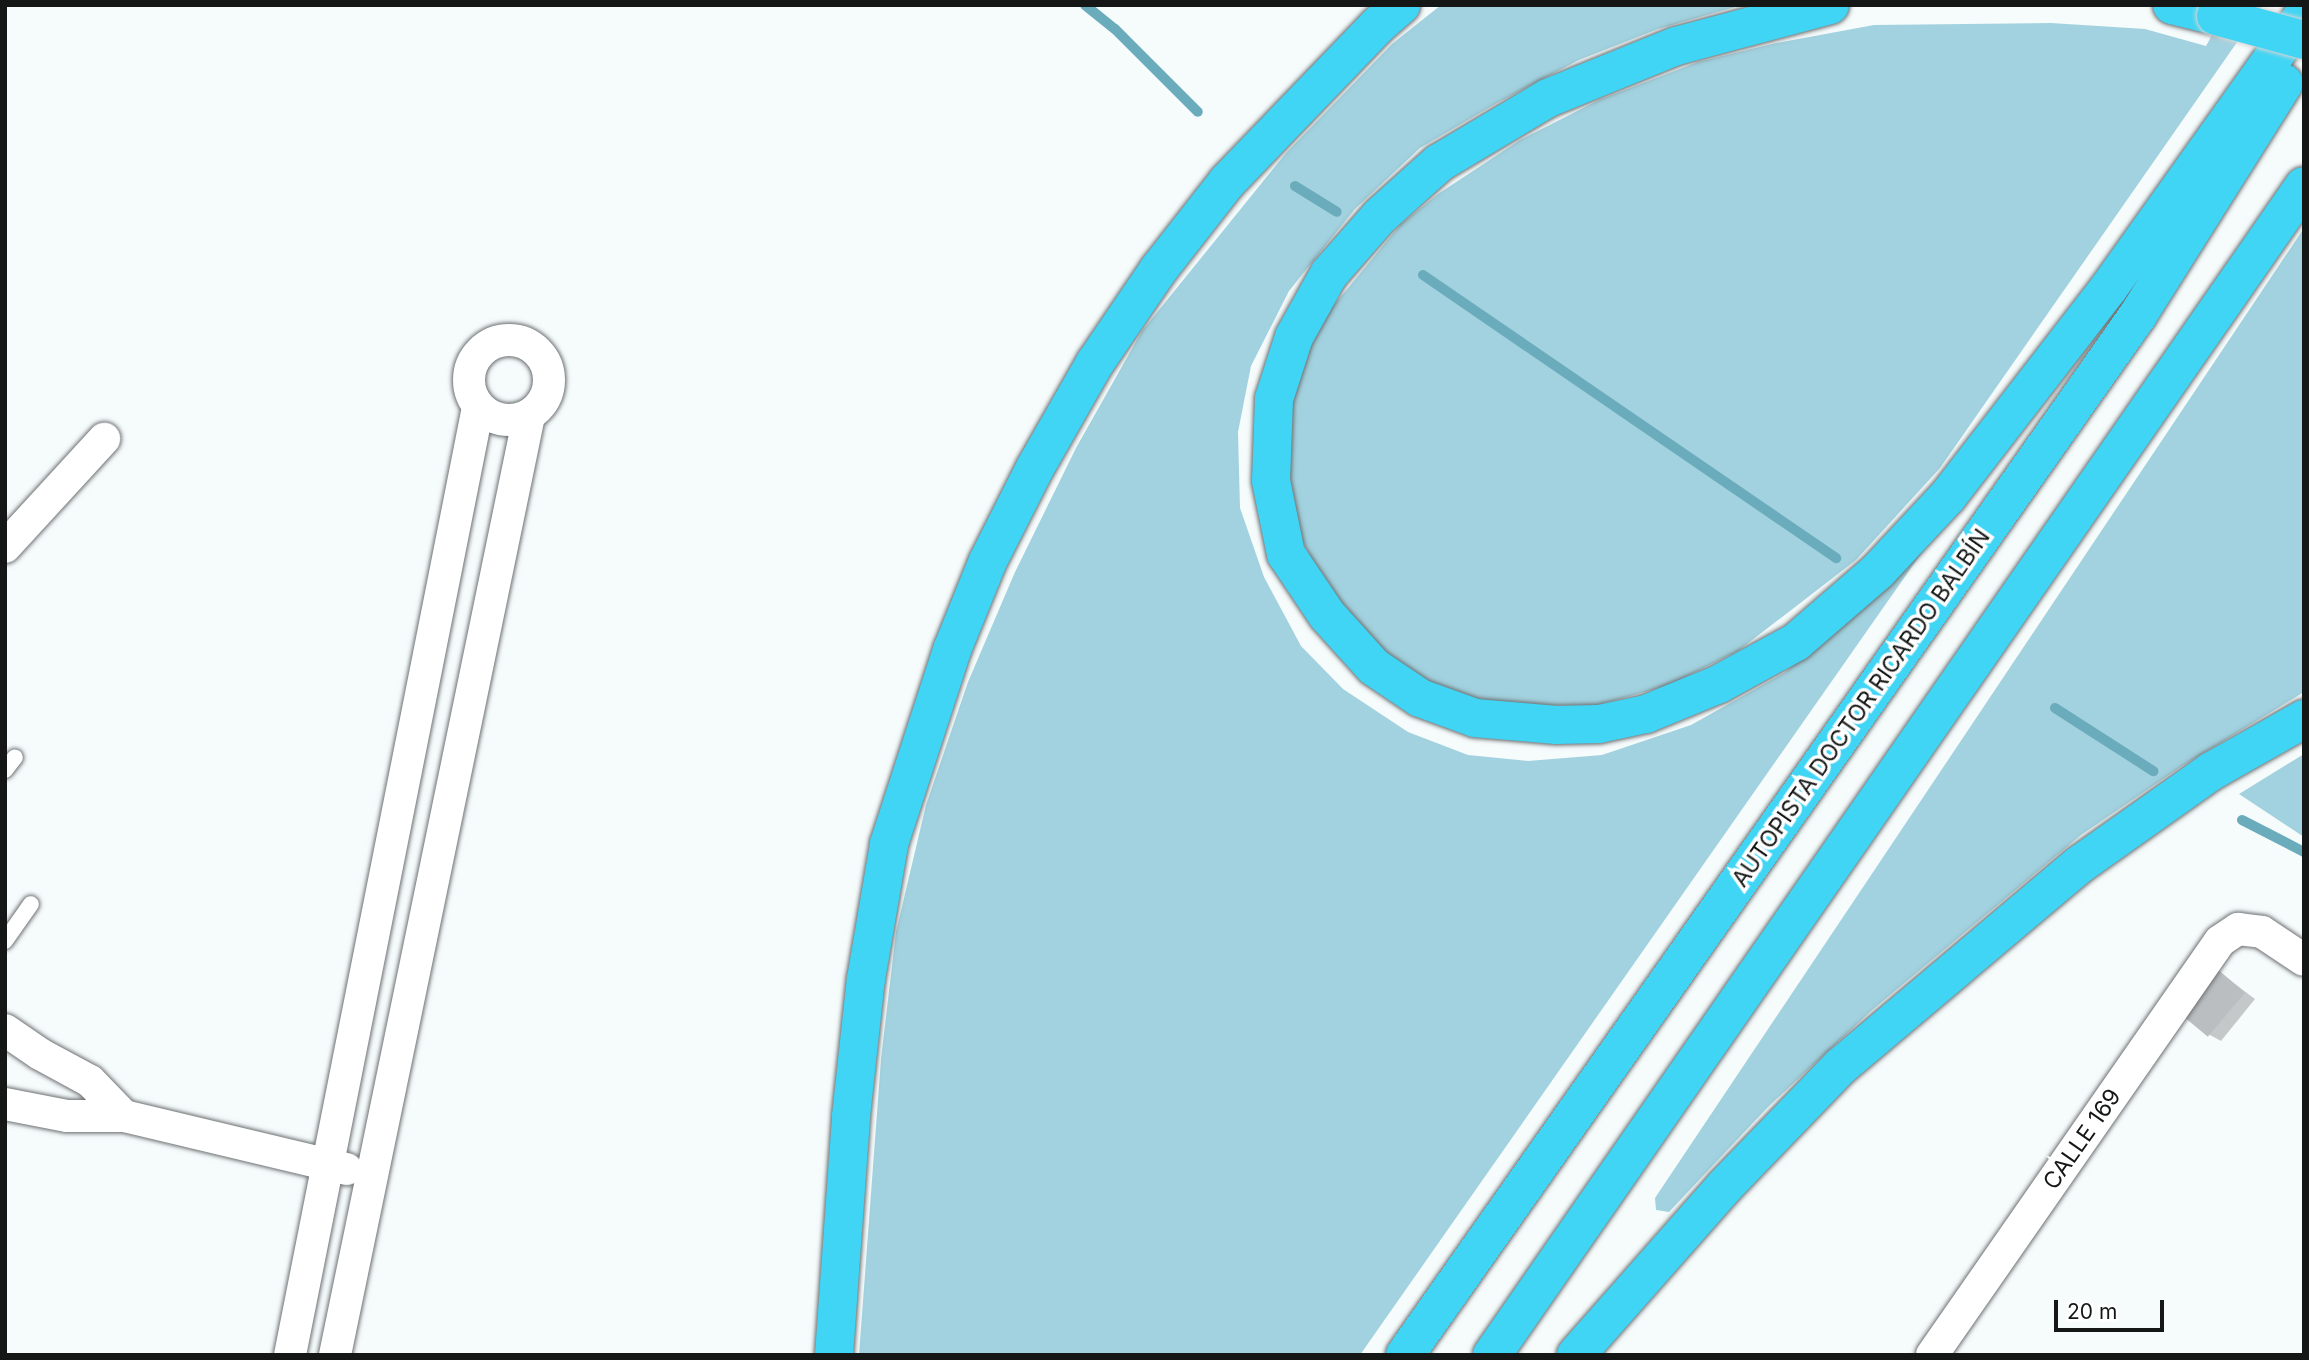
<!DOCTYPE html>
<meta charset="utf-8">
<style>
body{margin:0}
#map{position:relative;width:2309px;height:1360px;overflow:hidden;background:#f6fbfc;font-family:Inter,sans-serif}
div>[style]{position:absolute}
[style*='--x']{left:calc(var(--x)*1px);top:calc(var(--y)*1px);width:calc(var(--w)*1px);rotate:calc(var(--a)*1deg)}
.green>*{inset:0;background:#a2d2df}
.shadow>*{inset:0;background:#0003}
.stream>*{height:10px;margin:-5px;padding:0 5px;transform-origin:5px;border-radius:5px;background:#6aacbc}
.building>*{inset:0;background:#babec0;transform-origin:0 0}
.roads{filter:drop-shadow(0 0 2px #6d7173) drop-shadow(0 0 2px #6d7173)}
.service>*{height:16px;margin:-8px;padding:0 8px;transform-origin:8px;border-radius:8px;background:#fff}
.minor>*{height:32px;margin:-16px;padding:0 16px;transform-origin:16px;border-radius:16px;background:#fff}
.minor>.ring{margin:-16px;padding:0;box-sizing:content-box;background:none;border:32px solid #fff;border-radius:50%}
.motorway>*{height:38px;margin:-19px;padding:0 19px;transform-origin:19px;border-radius:19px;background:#41d5f5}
.bridges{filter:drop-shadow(0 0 2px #d5d5d5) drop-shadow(0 0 2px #d5d5d5)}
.motorway-bridge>*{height:38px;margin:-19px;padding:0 19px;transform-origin:19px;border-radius:19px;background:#41d5f5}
span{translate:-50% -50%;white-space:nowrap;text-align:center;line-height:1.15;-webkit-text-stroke:7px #fff;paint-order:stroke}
.street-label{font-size:23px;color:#151717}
.frame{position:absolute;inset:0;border:7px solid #151717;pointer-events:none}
.scale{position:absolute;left:2054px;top:1300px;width:110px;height:32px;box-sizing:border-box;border:4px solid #151717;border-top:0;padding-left:9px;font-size:21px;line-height:24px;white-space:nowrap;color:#151717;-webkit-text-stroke:5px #fff;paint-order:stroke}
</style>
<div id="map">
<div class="green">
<div style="clip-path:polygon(1441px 5px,1742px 5px,1658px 29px,1579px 60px,1497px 103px,1420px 148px,1355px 209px,1289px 291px,1251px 366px,1238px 432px,1240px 508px,1264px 577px,1301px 646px,1343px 689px,1408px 732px,1468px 755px,1528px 761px,1602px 755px,1691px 725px,1784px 673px,1856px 614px,1925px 548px,1360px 1355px,859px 1355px,881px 1059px,896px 932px,926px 805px,968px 682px,1015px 572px,1076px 448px,1142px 331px,1286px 153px,1392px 44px)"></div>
<div style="clip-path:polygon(2229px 5px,2263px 5px,1940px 468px,1856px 560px,1738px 651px,1669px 685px,1598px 705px,1495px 706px,1441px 690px,1386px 657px,1338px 607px,1299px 535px,1288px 465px,1288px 421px,1303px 363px,1324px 317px,1401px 224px,1438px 194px,1520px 140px,1599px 100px,1698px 62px,1776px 43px,1874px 25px,2051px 23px,2145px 29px,2206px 46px)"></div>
<div style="clip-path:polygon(2304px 228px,2304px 692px,2182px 766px,2081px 835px,1871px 1011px,1768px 1107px,1669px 1212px,1656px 1210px,1655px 1198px)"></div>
<div style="clip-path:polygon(2304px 754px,2304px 837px,2239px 794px)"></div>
</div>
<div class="shadow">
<div style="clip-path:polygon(2216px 970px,2255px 999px,2221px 1041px,2210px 1035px)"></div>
</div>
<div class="stream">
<div style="--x:1085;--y:5;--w:38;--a:39"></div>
<div style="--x:1115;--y:29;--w:117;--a:45"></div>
<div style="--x:1295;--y:186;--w:49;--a:31.8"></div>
<div style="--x:1423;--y:275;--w:501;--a:34.42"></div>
<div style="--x:2055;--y:708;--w:117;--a:32.7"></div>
<div style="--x:2242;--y:820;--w:70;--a:27.3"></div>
</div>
<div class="building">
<div style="left:2216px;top:968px;width:38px;height:58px;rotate:40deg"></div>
</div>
<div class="roads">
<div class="service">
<div style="--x:5;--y:770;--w:16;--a:-52"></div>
<div style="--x:5;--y:941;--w:45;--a:-54.9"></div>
</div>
<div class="minor">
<div class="ring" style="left:469px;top:340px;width:48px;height:48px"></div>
<div style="--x:5;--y:547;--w:147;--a:-47.5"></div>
<div style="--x:5;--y:1030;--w:42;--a:34.4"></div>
<div style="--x:40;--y:1054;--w:57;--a:28.4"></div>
<div style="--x:90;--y:1081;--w:49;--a:45.8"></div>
<div style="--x:5;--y:1104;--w:63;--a:11"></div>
<div style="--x:67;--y:1116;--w:57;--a:0"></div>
<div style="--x:124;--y:1116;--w:229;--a:13.4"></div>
<div style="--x:290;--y:1355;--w:966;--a:-78.78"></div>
<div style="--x:335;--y:1355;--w:959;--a:-78.33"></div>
<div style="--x:1932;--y:1355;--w:504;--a:-55.18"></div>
<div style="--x:2220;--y:941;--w:22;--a:-34"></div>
<div style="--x:2238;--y:929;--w:24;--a:7"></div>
<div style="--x:2262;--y:932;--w:50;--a:33.7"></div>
</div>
<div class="motorway">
<div style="--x:1830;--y:5;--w:159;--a:165.1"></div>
<div style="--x:1676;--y:46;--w:138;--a:157.9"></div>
<div style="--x:1548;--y:98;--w:127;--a:149.2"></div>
<div style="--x:1439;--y:163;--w:79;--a:138.1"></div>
<div style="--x:1380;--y:216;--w:77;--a:131.3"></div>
<div style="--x:1329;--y:274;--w:72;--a:119.1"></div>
<div style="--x:1294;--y:337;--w:65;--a:107.9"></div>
<div style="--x:1274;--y:399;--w:82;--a:92.1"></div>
<div style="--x:1271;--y:481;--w:75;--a:78.4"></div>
<div style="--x:1286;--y:554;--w:73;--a:56.1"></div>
<div style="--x:1327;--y:615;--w:70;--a:47.9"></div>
<div style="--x:1374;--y:667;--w:55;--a:34"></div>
<div style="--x:1420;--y:698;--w:59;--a:20"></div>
<div style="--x:1475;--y:718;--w:82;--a:4.9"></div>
<div style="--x:1557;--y:725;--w:42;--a:-1.4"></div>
<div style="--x:1599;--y:724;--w:48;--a:-12"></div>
<div style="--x:1646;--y:714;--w:79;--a:-22.3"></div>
<div style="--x:1719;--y:684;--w:88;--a:-28.6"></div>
<div style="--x:1796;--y:642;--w:108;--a:-40.9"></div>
<div style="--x:1878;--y:571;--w:103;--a:-47"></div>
<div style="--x:1948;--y:496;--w:262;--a:-52.3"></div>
<div style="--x:2108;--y:289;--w:338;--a:-54.5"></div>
<div style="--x:2172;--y:5;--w:45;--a:14"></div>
<div style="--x:834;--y:1355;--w:240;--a:-85.9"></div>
<div style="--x:851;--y:1116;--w:138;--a:-83.8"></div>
<div style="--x:866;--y:979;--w:137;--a:-80.3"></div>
<div style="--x:889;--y:844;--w:204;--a:-72"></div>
<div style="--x:952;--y:650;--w:96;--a:-68"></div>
<div style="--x:988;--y:561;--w:104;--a:-63.2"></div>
<div style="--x:1035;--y:468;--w:121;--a:-60.3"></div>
<div style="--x:1095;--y:363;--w:114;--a:-55.8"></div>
<div style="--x:1159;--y:269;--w:110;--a:-52"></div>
<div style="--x:1227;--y:182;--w:216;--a:-46.1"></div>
<div style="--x:1377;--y:26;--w:32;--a:-41"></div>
<div style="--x:1405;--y:1355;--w:1272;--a:-54.82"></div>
<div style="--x:2138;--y:315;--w:274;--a:-57.8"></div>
<div style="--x:1492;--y:1355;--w:1423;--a:-55.22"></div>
<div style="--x:1576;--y:1355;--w:224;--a:-48.6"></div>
<div style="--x:1724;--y:1187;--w:168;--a:-46"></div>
<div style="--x:1841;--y:1066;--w:312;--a:-40.2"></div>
<div style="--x:2079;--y:865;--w:163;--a:-35.3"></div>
<div style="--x:2212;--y:771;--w:106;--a:-29.5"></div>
</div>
</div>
<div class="bridges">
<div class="motorway-bridge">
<div style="--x:2216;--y:16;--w:91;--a:15.3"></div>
</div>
</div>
<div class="street-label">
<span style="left:1861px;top:708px;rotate:-55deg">AUTOPISTA DOCTOR RICARDO BALBÍN</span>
<span style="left:2082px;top:1139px;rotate:-55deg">CALLE 169</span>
</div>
<div class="frame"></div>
<div class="scale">20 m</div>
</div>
